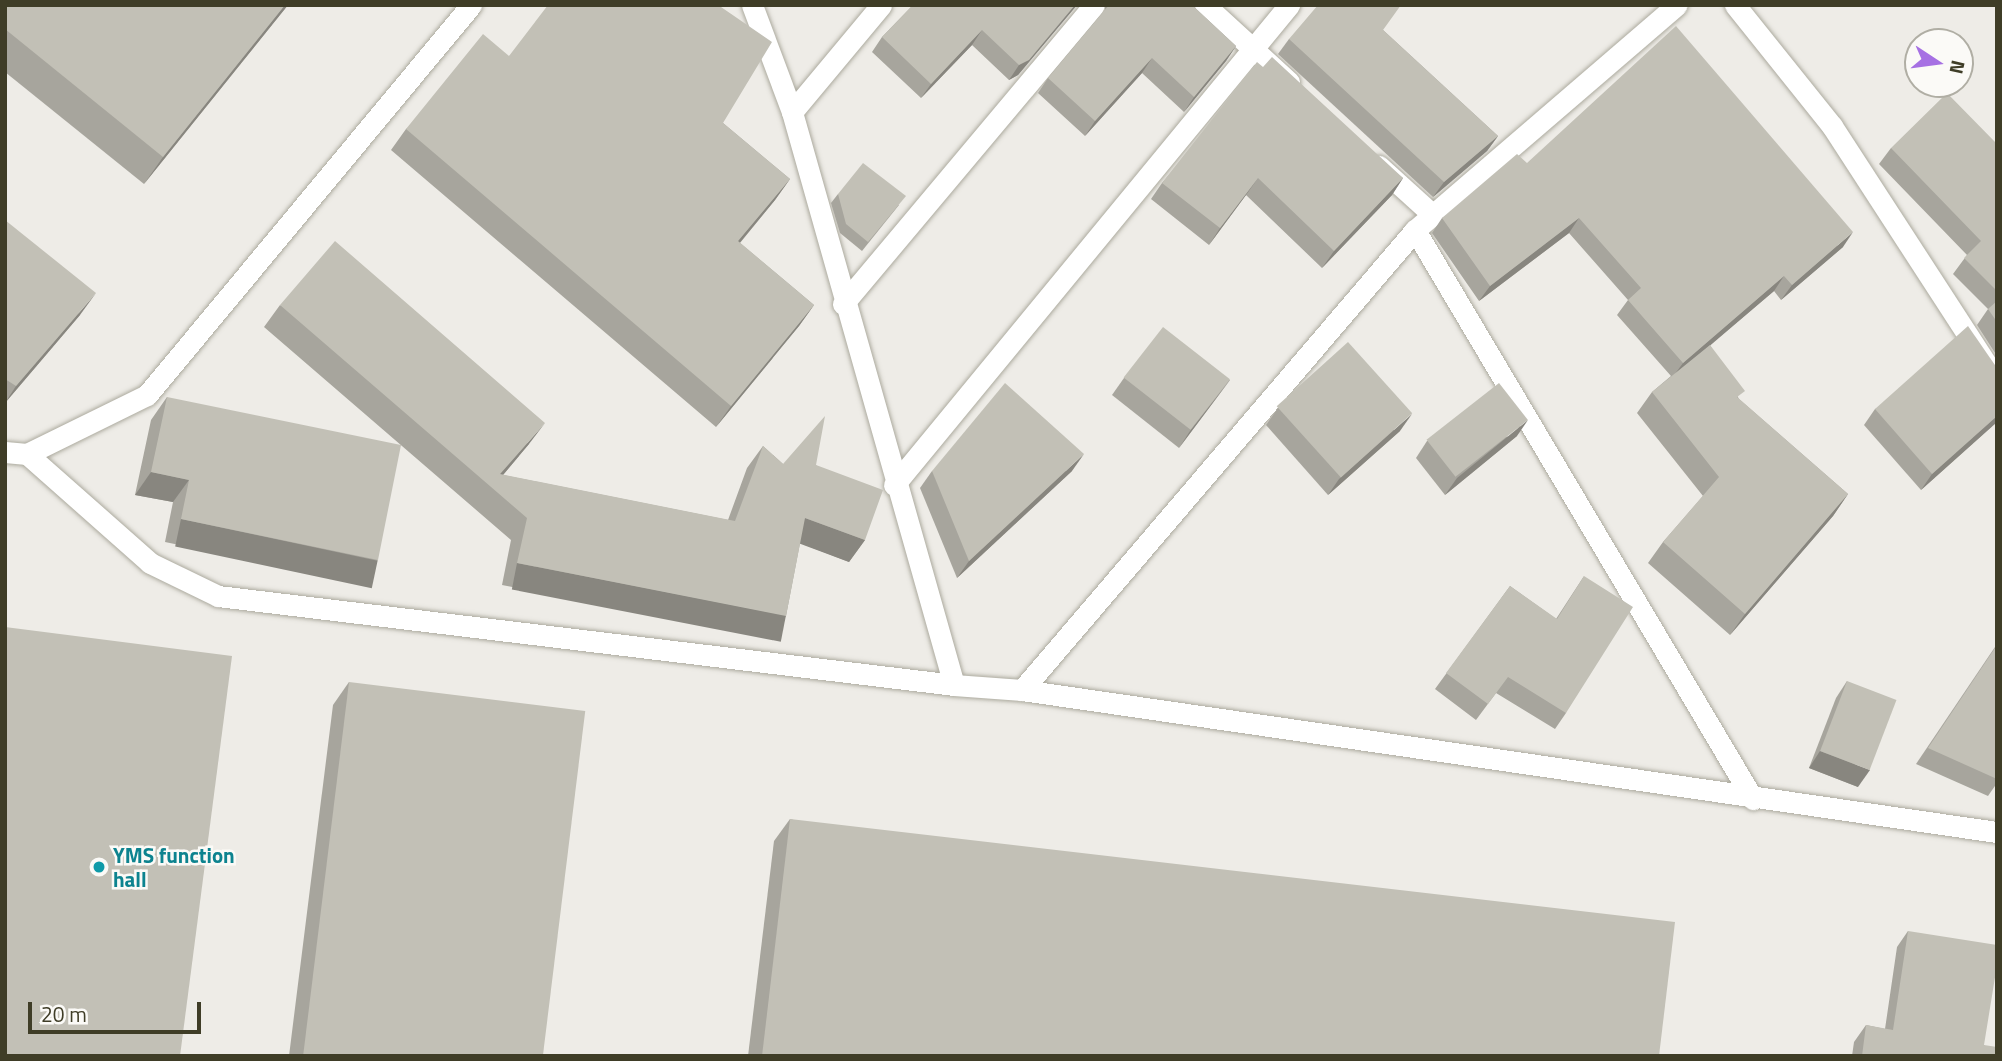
<!DOCTYPE html>
<style>
body{margin:0}
#map{position:relative;width:2002px;height:1061px;overflow:hidden;background:#eeece7;font-family:"Titillium Web",sans-serif}
div>[style]{position:absolute}
[style*='--x']{left:calc(var(--x)*1px);top:calc(var(--y)*1px);width:calc(var(--w)*1px);rotate:calc(var(--a)*1deg)}
.roads{filter:drop-shadow(0 0 2px #acaa9e) drop-shadow(0 0 2px #acaa9e)}
.minor>*{height:21px;margin:-10.5px;padding:0 10.5px;transform-origin:10.5px;border-radius:10.5px;background:#fff}
.wall>*{inset:0;background:#a7a59d}
.shaded-wall>*{inset:0;background:#88867f;transform-origin:0 0}
.building>*{inset:0;background:#c2c0b6;transform-origin:0 0}
.dots>*{width:19px;height:19px;translate:-50% -50%;box-sizing:border-box;border:4px solid #fbfaf7;border-radius:50%}
span{translate:-50% -50%;white-space:nowrap;text-align:center;line-height:1.15;-webkit-text-stroke:5px #fbfaf7;paint-order:stroke}
.culture-label{font-size:21px;color:#0d838f;font-weight:700}
.left{translate:0 -50%;text-align:left}
.frame{position:absolute;inset:0;border:7px solid #3f3d27;pointer-events:none}
.north{position:absolute;left:1904px;top:28px;width:70px;height:70px;box-sizing:border-box;background:#fbfaf7;border:2px solid #b0aea4;border-radius:50%;rotate:103deg;font-size:19px;font-weight:700;line-height:28px;text-align:center;color:#3f3d27}
.north::after{content:'';display:block;margin:auto;width:24px;height:32px;background:#a670e3;clip-path:polygon(50% 0,100% 100%,50% 72%,0 100%)}
.scale{position:absolute;left:28px;top:1002px;width:173px;height:32px;box-sizing:border-box;border:4px solid #3f3d27;border-top:0;padding-left:9px;font-size:21px;line-height:24px;white-space:nowrap;color:#3f3d27;-webkit-text-stroke:5px #fbfaf7;paint-order:stroke}
</style>
<div id="map">
<div class="roads">
<div class="minor">
<div style="--x:752;--y:5;--w:114;--a:69.5"></div>
<div style="--x:792;--y:112;--w:595;--a:74.21"></div>
<div style="--x:954;--y:685;--w:68;--a:4.2"></div>
<div style="--x:1022;--y:690;--w:985;--a:8.29"></div>
<div style="--x:1205;--y:5;--w:114;--a:42.5"></div>
<div style="--x:1735;--y:5;--w:155;--a:51.3"></div>
<div style="--x:1832;--y:126;--w:303;--a:57"></div>
<div style="--x:792;--y:112;--w:139;--a:-50.2"></div>
<div style="--x:1379;--y:166;--w:72;--a:42.2"></div>
<div style="--x:1415;--y:230;--w:662;--a:59.29"></div>
<div style="--x:843;--y:304;--w:390;--a:-50"></div>
<div style="--x:5;--y:452;--w:22;--a:5"></div>
<div style="--x:27;--y:454;--w:134;--a:-26.2"></div>
<div style="--x:147;--y:395;--w:507;--a:-50.28"></div>
<div style="--x:27;--y:454;--w:164;--a:41.5"></div>
<div style="--x:150;--y:563;--w:76;--a:25.9"></div>
<div style="--x:218;--y:596;--w:741;--a:6.89"></div>
<div style="--x:894;--y:485;--w:622;--a:-50.55"></div>
<div style="--x:1022;--y:690;--w:605;--a:-49.49"></div>
<div style="--x:1415;--y:230;--w:345;--a:-40.7"></div>
</div>
</div>
<div class="wall">
<div style="clip-path:polygon(5px 5px,288px 5px,144px 184px,5px 72px)"></div>
<div style="clip-path:polygon(913px 5px,1077px 5px,1018px 75px,1009px 80px,972px 45px,921px 98px,872px 52px,882px 37px)"></div>
<div style="clip-path:polygon(1105px 5px,1192px 5px,1236px 46px,1226px 61px,1184px 112px,1142px 73px,1085px 136px,1038px 93px,1048px 78px,1105px 10px)"></div>
<div style="clip-path:polygon(721px 7px,723px 123px,790px 179px,775px 200px,740px 243px,814px 305px,799px 326px,716px 427px,391px 150px,406px 129px,509px 56px)"></div>
<div style="clip-path:polygon(1383px 30px,1498px 136px,1487px 151px,1433px 197px,1278px 54px,1289px 39px)"></div>
<div style="clip-path:polygon(1263px 67px,1403px 178px,1392px 195px,1322px 268px,1246px 195px,1209px 245px,1151px 199px,1162px 183px)"></div>
<div style="clip-path:polygon(1997px 144px,1997px 356px,1977px 325px,1988px 309px,1953px 274px,1967px 255px,1879px 164px,1891px 148px)"></div>
<div style="clip-path:polygon(1527px 163px,1843px 247px,1781px 300px,1774px 291px,1710px 345px,1739px 399px,1848px 494px,1833px 516px,1730px 635px,1648px 563px,1663px 542px,1703px 496px,1637px 413px,1652px 392px,1671px 376px,1617px 315px,1628px 300px,1569px 233px,1479px 301px,1432px 233px,1442px 218px)"></div>
<div style="clip-path:polygon(838px 194px,899px 205px,862px 251px,840px 233px,831px 203px)"></div>
<div style="clip-path:polygon(5px 220px,80px 315px,5px 403px)"></div>
<div style="clip-path:polygon(280px 305px,529px 444px,503px 475px,728px 520px,747px 468px,763px 446px,783px 464px,816px 465px,865px 540px,849px 562px,800px 543px,786px 616px,771px 638px,502px 585px,511px 540px,264px 327px)"></div>
<div style="clip-path:polygon(1997px 368px,1997px 422px,1921px 490px,1864px 425px,1875px 409px)"></div>
<div style="clip-path:polygon(1124px 378px,1230px 380px,1179px 448px,1112px 395px)"></div>
<div style="clip-path:polygon(167px 397px,378px 560px,362px 583px,165px 542px,173px 502px,135px 495px,151px 420px)"></div>
<div style="clip-path:polygon(1278px 408px,1400px 431px,1328px 495px,1266px 425px)"></div>
<div style="clip-path:polygon(1517px 436px,1445px 495px,1416px 458px,1427px 441px)"></div>
<div style="clip-path:polygon(932px 471px,1072px 471px,957px 578px,920px 488px)"></div>
<div style="clip-path:polygon(1584px 576px,1566px 713px,1555px 729px,1496px 693px,1476px 720px,1435px 689px,1510px 586px,1556px 619px)"></div>
<div style="clip-path:polygon(1997px 644px,1997px 783px,1988px 796px,1916px 764px)"></div>
<div style="clip-path:polygon(1847px 681px,1858px 787px,1809px 768px,1836px 698px)"></div>
<div style="clip-path:polygon(349px 682px,542px 1056px,289px 1056px,333px 705px)"></div>
<div style="clip-path:polygon(790px 819px,1659px 1056px,748px 1056px,774px 841px)"></div>
<div style="clip-path:polygon(1908px 931px,1984px 1045px,1997px 1056px,1852px 1056px,1854px 1042px,1866px 1025px,1885px 1029px,1897px 947px)"></div>
</div>
<div class="shaded-wall">
<div style="clip-path:polygon(285px 5px,288px 5px,144px 184px,163px 157px)"></div>
<div style="clip-path:polygon(1075px 5px,1077px 5px,1018px 75px,1009px 80px,1019px 65px)"></div>
<div style="clip-path:polygon(982px 30px,972px 45px,921px 98px,931px 84px)"></div>
<div style="clip-path:polygon(1236px 46px,1226px 61px,1184px 112px,1194px 97px)"></div>
<div style="clip-path:polygon(1152px 58px,1142px 73px,1085px 136px,1095px 121px)"></div>
<div style="clip-path:polygon(1498px 136px,1487px 151px,1433px 197px,1444px 182px)"></div>
<div style="clip-path:polygon(1258px 178px,1246px 195px,1209px 245px,1220px 228px)"></div>
<div style="clip-path:polygon(1403px 178px,1392px 195px,1322px 268px,1334px 251px)"></div>
<div style="clip-path:polygon(790px 179px,775px 200px,723px 263px,738px 241px)"></div>
<div style="clip-path:polygon(1579px 218px,1569px 233px,1479px 301px,1490px 286px)"></div>
<div style="clip-path:polygon(1853px 232px,1843px 247px,1781px 300px,1792px 285px)"></div>
<div style="clip-path:polygon(1784px 276px,1774px 291px,1672px 378px,1683px 363px)"></div>
<div style="clip-path:polygon(96px 293px,80px 315px,5px 403px,16px 386px)"></div>
<div style="clip-path:polygon(814px 305px,799px 326px,716px 427px,731px 406px)"></div>
<div style="clip-path:polygon(1230px 380px,1179px 448px,1190px 431px)"></div>
<div style="clip-path:polygon(1412px 414px,1400px 431px,1328px 495px,1339px 479px)"></div>
<div style="clip-path:polygon(1997px 416px,1997px 422px,1921px 490px,1932px 474px)"></div>
<div style="clip-path:polygon(1528px 420px,1517px 436px,1445px 495px,1457px 478px)"></div>
<div style="clip-path:polygon(545px 423px,529px 444px,492px 488px,500px 474px)"></div>
<div style="clip-path:polygon(1084px 454px,1072px 471px,957px 578px,969px 561px)"></div>
<div style="clip-path:polygon(151px 472px,189px 480px,173px 502px,135px 495px)"></div>
<div style="clip-path:polygon(1848px 494px,1833px 516px,1730px 635px,1745px 614px)"></div>
<div style="clip-path:polygon(805px 518px,865px 540px,849px 562px,790px 540px)"></div>
<div style="left:181px;top:519px;width:201px;height:28px;rotate:12deg"></div>
<div style="left:517px;top:563px;width:274px;height:27px;rotate:11deg"></div>
<div style="clip-path:polygon(1820px 751px,1870px 770px,1858px 787px,1809px 768px)"></div>
</div>
<div class="building">
<div style="clip-path:polygon(5px 5px,285px 5px,163px 157px,5px 29px)"></div>
<div style="clip-path:polygon(548px 5px,722px 5px,721px 7px,772px 42px,723px 123px,790px 179px,738px 241px,814px 305px,731px 406px,406px 129px,483px 34px,509px 56px)"></div>
<div style="clip-path:polygon(913px 5px,1075px 5px,1029px 60px,1019px 65px,982px 30px,931px 84px,882px 37px)"></div>
<div style="clip-path:polygon(1109px 5px,1192px 5px,1236px 46px,1194px 97px,1152px 58px,1095px 121px,1048px 78px)"></div>
<div style="clip-path:polygon(1318px 5px,1401px 5px,1383px 30px,1498px 136px,1444px 182px,1289px 39px)"></div>
<div style="clip-path:polygon(1676px 26px,1853px 232px,1792px 285px,1784px 276px,1683px 363px,1628px 300px,1641px 288px,1579px 218px,1490px 286px,1442px 218px,1517px 154px,1527px 163px)"></div>
<div style="clip-path:polygon(1272px 57px,1403px 178px,1334px 251px,1258px 178px,1220px 228px,1162px 183px,1257px 62px,1263px 67px)"></div>
<div style="clip-path:polygon(1947px 93px,1997px 144px,1997px 291px,1964px 258px,1981px 241px,1891px 148px)"></div>
<div style="clip-path:polygon(863px 163px,906px 196px,868px 242px,846px 224px,838px 194px)"></div>
<div style="clip-path:polygon(5px 220px,96px 293px,16px 386px,5px 379px)"></div>
<div style="clip-path:polygon(335px 241px,545px 423px,500px 474px,735px 521px,763px 446px,783px 464px,825px 416px,816px 465px,883px 490px,865px 540px,805px 518px,786px 616px,517px 563px,527px 518px,280px 305px)"></div>
<div style="clip-path:polygon(1997px 301px,1997px 322px,1988px 309px)"></div>
<div style="clip-path:polygon(1968px 326px,1997px 368px,1997px 416px,1932px 474px,1875px 409px)"></div>
<div style="left:1163px;top:327px;width:85px;height:64px;rotate:38deg"></div>
<div style="left:1348px;top:342px;width:96px;height:96px;rotate:48deg"></div>
<div style="clip-path:polygon(1710px 345px,1745px 391px,1737px 397px,1848px 494px,1745px 614px,1663px 542px,1719px 477px,1652px 392px)"></div>
<div style="clip-path:polygon(1005px 383px,1084px 454px,969px 561px,932px 471px)"></div>
<div style="left:1499px;top:383px;width:47px;height:92px;rotate:52deg"></div>
<div style="clip-path:polygon(167px 397px,401px 445px,378px 560px,181px 519px,189px 480px,151px 472px)"></div>
<div style="clip-path:polygon(1584px 576px,1633px 607px,1566px 713px,1508px 677px,1488px 704px,1446px 673px,1510px 586px,1557px 619px)"></div>
<div style="clip-path:polygon(5px 627px,232px 656px,180px 1056px,5px 1056px)"></div>
<div style="clip-path:polygon(1997px 645px,1997px 779px,1928px 748px)"></div>
<div style="left:1847px;top:681px;width:53px;height:75px;rotate:21deg"></div>
<div style="left:349px;top:682px;width:238px;height:377px;rotate:7deg"></div>
<div style="clip-path:polygon(790px 819px,1675px 922px,1659px 1056px,762px 1056px)"></div>
<div style="clip-path:polygon(1908px 931px,1997px 945px,1997px 965px,1984px 1045px,1997px 1047px,1997px 1056px,1862px 1056px,1866px 1025px,1893px 1030px)"></div>
</div>
<div class="dots">
<div style="left:99px;top:867px;background:#0f9aa8"></div>
</div>
<div class="culture-label">
<span class="left" style="left:113px;top:867px">YMS function<br>hall</span>
</div>
<div class="frame"></div>
<div class="north">N</div>
<div class="scale">20 m</div>
</div>
